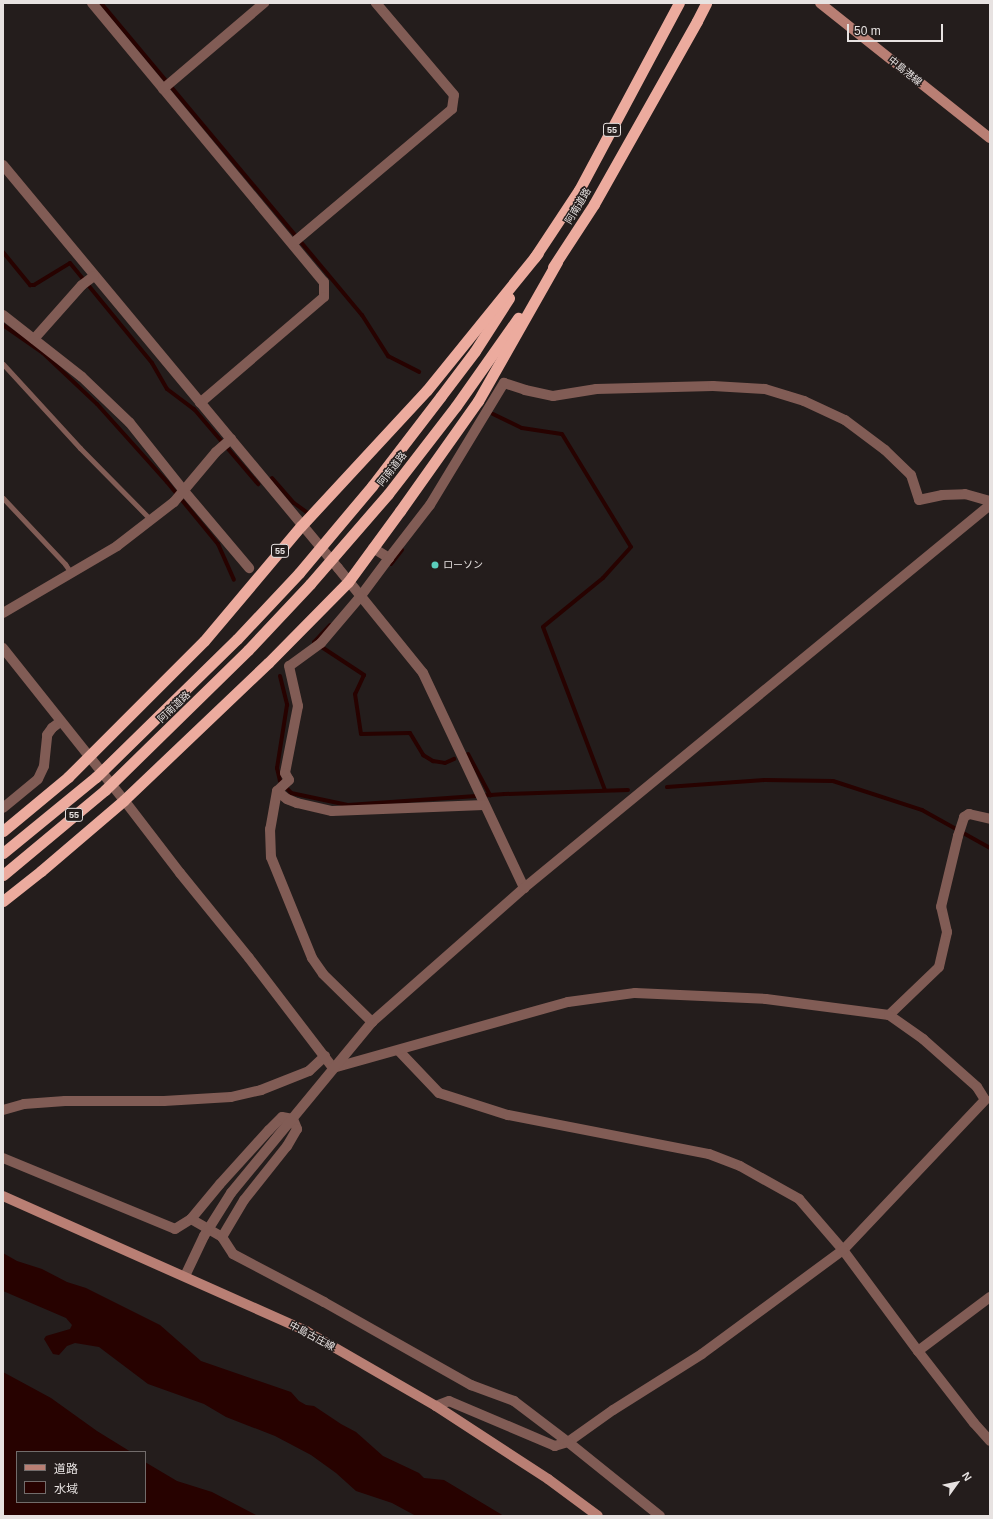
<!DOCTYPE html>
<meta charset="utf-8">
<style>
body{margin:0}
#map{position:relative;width:993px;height:1519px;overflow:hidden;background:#241d1c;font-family:Helvetica,"Noto Sans JP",sans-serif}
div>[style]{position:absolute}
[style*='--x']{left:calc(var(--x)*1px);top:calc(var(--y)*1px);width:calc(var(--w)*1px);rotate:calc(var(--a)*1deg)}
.water>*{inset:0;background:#270200}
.stream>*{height:4px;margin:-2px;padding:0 2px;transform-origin:2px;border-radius:2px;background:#270200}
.service>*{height:5px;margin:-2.5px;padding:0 2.5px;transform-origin:2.5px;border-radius:2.5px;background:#815c55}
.minor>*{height:10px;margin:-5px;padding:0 5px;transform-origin:5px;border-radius:5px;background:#815c55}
.tertiary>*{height:10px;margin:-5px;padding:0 5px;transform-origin:5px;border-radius:5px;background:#815c55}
.secondary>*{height:10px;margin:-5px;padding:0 5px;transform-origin:5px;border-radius:5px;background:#b97f74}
.trunk>*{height:11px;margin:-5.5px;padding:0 5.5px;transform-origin:5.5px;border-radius:5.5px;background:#ecab9e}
.tertiary-bridge>*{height:10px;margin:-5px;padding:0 5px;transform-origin:5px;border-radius:5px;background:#815c55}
.trunk-bridge>*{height:11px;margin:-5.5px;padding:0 5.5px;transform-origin:5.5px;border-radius:5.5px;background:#ecab9e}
.dots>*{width:11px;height:11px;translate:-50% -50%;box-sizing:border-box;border:2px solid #241d1c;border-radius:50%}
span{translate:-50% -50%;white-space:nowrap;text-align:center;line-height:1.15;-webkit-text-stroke:3px #241d1c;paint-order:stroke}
.shield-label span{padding:1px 3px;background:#241d1c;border:1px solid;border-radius:3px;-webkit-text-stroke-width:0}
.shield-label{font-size:9px;color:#e7e2e1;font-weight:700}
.street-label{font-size:10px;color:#e7e2e1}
.poi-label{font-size:10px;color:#e7e2e1}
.left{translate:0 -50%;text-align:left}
.frame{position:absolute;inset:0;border:4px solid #e7e2e1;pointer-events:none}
.legend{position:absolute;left:16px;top:1451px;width:130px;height:52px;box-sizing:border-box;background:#241d1c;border:1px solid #726c6b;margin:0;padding:5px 7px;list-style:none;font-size:12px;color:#e7e2e1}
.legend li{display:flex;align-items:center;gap:8px;height:20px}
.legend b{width:20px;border:1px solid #726c6b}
.north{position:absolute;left:937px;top:1463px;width:40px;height:40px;-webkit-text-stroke:3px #241d1c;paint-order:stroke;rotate:57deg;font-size:11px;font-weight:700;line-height:16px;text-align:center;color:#e7e2e1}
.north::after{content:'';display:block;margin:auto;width:14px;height:18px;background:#e7e2e1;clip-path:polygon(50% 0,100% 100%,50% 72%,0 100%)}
.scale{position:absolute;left:847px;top:24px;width:96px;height:18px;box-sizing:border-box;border:2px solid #e7e2e1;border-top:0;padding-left:5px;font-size:12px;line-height:14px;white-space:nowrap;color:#e7e2e1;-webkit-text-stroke:3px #241d1c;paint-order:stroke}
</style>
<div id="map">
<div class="water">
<div style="clip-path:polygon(3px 1253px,17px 1261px,42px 1269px,67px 1282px,86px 1288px,160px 1325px,201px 1361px,291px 1392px,299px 1401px,306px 1405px,314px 1406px,341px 1424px,356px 1432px,383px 1456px,419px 1473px,424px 1478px,444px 1480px,504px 1516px,416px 1516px,392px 1503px,356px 1491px,336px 1473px,311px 1455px,275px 1436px,226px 1417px,204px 1404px,148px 1384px,99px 1347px,75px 1343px,67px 1346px,59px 1355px,53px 1354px,44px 1339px,46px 1336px,70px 1329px,72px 1325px,66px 1318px,3px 1291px)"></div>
<div style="clip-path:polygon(3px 1372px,51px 1398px,97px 1431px,131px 1452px,17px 1452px,17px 1502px,145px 1502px,145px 1462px,177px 1481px,212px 1492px,258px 1516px,3px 1516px)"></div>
</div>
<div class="stream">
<div style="--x:101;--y:3;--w:407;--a:50.1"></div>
<div style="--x:362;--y:315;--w:49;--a:57.6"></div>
<div style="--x:388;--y:356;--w:35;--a:27"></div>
<div style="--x:3;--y:252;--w:43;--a:50.7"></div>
<div style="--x:30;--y:285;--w:4;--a:0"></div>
<div style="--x:34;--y:285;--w:42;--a:-31.4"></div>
<div style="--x:70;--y:263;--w:129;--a:50.6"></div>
<div style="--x:152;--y:363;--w:30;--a:60"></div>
<div style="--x:167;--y:389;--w:34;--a:37"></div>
<div style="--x:194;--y:409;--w:99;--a:49.5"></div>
<div style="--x:3;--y:325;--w:49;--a:35"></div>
<div style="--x:43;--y:353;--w:74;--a:43.4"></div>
<div style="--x:97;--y:404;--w:105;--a:48.1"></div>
<div style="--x:167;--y:482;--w:80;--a:50.6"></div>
<div style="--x:218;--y:544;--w:39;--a:66"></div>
<div style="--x:493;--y:414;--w:32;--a:26"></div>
<div style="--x:522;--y:428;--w:40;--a:8.5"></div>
<div style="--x:562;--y:434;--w:132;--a:58.6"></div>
<div style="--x:631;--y:547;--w:42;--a:132.1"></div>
<div style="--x:603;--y:578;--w:77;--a:140.8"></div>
<div style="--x:543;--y:627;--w:174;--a:69.2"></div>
<div style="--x:272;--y:478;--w:33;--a:49"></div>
<div style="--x:294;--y:503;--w:19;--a:36"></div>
<div style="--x:391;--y:564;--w:18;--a:-52"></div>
<div style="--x:330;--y:625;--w:23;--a:133"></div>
<div style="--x:314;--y:642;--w:60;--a:33.4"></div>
<div style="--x:364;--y:675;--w:21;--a:115"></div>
<div style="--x:355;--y:694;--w:40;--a:81.5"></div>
<div style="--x:361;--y:734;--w:49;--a:-1.2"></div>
<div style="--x:410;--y:733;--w:26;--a:59"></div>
<div style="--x:423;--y:755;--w:12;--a:31"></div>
<div style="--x:433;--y:761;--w:12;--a:9"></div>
<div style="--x:445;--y:763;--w:10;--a:-24"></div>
<div style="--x:280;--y:676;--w:30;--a:76"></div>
<div style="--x:287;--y:705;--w:64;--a:99"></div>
<div style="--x:277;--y:768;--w:13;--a:77"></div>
<div style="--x:280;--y:781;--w:16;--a:47"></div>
<div style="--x:291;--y:793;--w:58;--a:11.9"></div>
<div style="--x:348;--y:805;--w:157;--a:-4"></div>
<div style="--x:505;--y:794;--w:123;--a:-1.9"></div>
<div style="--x:468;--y:754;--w:47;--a:61.8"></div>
<div style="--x:667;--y:787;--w:98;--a:-4.1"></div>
<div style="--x:765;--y:780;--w:68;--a:0.8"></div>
<div style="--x:833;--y:781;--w:94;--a:18"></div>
<div style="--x:922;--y:810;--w:78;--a:29.2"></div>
</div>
<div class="service">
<div style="--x:3;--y:364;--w:114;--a:47.5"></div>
<div style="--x:80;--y:448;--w:101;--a:45.4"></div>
<div style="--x:3;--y:498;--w:91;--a:46.8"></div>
<div style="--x:65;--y:564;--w:11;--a:56"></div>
</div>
<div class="minor">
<div style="--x:92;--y:3;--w:363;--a:50.3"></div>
<div style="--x:324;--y:282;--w:15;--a:90"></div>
<div style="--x:324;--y:297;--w:163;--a:139.5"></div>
<div style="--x:163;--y:89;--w:133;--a:-40.4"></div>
<div style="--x:3;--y:165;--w:524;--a:50.26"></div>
<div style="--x:338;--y:568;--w:135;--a:51"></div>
<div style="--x:423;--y:673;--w:238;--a:64.8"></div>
<div style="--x:293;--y:243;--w:208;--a:-40.1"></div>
<div style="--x:452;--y:109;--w:14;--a:-82"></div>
<div style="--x:454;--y:95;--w:121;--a:-130.3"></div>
<div style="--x:3;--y:315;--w:100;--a:38.1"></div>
<div style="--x:82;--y:377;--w:66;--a:43.8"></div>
<div style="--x:130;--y:423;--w:87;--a:51.5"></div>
<div style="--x:184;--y:491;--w:101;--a:49.8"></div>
<div style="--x:34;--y:339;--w:72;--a:-48.4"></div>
<div style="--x:82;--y:285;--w:15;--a:-37"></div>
<div style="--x:373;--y:548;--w:19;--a:32"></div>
<div style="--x:389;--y:558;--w:67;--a:-52.3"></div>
<div style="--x:430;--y:505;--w:143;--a:-58.8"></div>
<div style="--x:504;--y:383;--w:22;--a:18"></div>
<div style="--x:525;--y:390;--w:29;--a:12"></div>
<div style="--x:553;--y:396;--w:44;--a:-9.2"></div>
<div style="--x:596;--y:389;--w:117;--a:-1.5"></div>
<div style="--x:713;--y:386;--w:52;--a:3.3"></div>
<div style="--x:765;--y:389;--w:41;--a:17.1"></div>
<div style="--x:804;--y:401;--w:45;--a:24.9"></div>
<div style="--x:845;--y:420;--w:50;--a:36.9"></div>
<div style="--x:885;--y:450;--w:36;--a:44"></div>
<div style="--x:911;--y:475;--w:26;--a:72"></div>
<div style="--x:919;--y:500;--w:24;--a:-12"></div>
<div style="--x:942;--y:495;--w:23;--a:-2"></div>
<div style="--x:965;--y:494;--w:26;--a:16"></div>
<div style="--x:389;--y:558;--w:49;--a:126.6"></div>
<div style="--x:360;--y:597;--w:60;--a:130.3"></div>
<div style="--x:321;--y:643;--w:39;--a:144"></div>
<div style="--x:289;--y:666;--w:41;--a:77.3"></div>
<div style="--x:298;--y:706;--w:68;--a:101"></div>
<div style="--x:285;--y:773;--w:8;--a:60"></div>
<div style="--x:289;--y:780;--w:16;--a:137"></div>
<div style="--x:277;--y:791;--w:13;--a:39"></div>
<div style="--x:287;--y:799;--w:11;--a:22"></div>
<div style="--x:297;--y:803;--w:36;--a:13"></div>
<div style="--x:332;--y:811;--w:152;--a:-2.3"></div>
<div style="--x:3;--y:613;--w:132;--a:-30.4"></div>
<div style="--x:117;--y:546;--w:72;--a:-37.7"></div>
<div style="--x:174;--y:502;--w:65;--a:-50"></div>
<div style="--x:216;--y:452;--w:20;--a:-41"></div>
<div style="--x:277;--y:791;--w:39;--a:100"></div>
<div style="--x:270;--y:829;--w:28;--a:88"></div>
<div style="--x:271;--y:857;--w:109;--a:67.9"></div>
<div style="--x:312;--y:958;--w:19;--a:55"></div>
<div style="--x:323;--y:974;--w:69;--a:44.4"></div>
<div style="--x:3;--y:808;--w:45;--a:-39.6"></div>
<div style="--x:38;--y:779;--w:14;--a:-65"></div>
<div style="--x:44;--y:766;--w:31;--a:-84"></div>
<div style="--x:47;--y:735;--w:9;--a:-54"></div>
<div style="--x:52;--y:728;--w:10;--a:-37"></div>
<div style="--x:889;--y:1015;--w:69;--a:-43.8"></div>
<div style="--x:939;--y:967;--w:36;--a:-77"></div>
<div style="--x:947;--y:932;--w:26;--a:-103"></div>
<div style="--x:941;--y:907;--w:73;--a:-76.5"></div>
<div style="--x:958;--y:836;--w:20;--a:-72"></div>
<div style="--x:964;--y:817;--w:6;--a:-31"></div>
<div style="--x:969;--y:814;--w:22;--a:13"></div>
<div style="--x:399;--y:1051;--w:58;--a:46.4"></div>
<div style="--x:439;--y:1093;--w:72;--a:17.7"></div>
<div style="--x:508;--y:1115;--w:205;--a:11"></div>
<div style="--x:709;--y:1154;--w:33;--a:21"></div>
<div style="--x:740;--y:1166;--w:68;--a:29.2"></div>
<div style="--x:799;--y:1199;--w:67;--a:49.2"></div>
<div style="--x:843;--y:1250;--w:126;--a:53.4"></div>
<div style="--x:918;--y:1351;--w:91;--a:52.1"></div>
<div style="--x:974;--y:1423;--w:24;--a:48"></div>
<div style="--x:333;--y:1068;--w:244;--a:-15.7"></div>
<div style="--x:568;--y:1002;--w:68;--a:-7.7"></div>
<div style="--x:635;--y:993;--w:131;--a:2.6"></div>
<div style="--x:766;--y:999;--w:124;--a:7.4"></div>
<div style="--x:889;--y:1015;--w:42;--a:35.2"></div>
<div style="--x:923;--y:1039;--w:72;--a:41.6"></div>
<div style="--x:977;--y:1087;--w:15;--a:58"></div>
<div style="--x:985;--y:1100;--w:207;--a:133.4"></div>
<div style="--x:843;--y:1250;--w:175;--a:143.6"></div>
<div style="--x:702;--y:1354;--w:105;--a:147.8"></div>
<div style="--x:613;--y:1410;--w:55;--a:144.6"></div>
<div style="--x:568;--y:1442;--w:14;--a:163"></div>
<div style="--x:555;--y:1446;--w:115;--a:-157"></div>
<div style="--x:449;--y:1401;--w:14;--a:159"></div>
<div style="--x:3;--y:1110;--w:22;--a:-16"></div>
<div style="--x:24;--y:1104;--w:41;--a:-4.2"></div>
<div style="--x:65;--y:1101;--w:99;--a:0"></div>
<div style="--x:164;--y:1101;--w:67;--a:-3.4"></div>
<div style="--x:231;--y:1097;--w:31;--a:-13"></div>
<div style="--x:261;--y:1090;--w:52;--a:-21.6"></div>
<div style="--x:309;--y:1071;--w:22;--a:-43"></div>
<div style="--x:3;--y:1158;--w:186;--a:22.4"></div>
<div style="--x:175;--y:1229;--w:19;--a:-32"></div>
<div style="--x:191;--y:1219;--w:36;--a:30"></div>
<div style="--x:222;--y:1237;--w:20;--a:57"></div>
<div style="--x:233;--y:1254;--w:103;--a:27.8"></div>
<div style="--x:324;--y:1302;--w:169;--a:29.5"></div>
<div style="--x:471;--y:1385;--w:46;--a:20.4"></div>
<div style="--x:514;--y:1401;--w:68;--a:37.2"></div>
<div style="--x:568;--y:1442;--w:118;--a:38.8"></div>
<div style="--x:191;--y:1219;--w:45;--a:-50.4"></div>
<div style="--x:220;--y:1184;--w:73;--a:-47.8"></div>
<div style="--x:269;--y:1130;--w:18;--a:-45"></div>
<div style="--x:282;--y:1117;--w:11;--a:10"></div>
<div style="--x:293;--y:1119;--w:11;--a:68"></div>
<div style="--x:297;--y:1129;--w:20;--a:120"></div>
<div style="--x:287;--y:1146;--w:69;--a:128.5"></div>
<div style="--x:244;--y:1200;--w:43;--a:120.7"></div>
<div style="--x:918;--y:1351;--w:90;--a:-36.9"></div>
</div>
<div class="tertiary">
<div style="--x:3;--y:648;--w:194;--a:51.5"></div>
<div style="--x:124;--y:800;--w:92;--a:52.5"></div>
<div style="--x:180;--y:873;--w:109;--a:50.9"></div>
<div style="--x:249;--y:958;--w:138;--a:52.6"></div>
<div style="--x:231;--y:1193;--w:222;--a:-50.5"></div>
<div style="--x:372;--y:1022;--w:203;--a:-41.4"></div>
<div style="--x:524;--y:888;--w:603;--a:-39.42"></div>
<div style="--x:185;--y:1276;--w:44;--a:-64.6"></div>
</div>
<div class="secondary">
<div style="--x:820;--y:3;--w:217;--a:38.5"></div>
<div style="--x:3;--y:1196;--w:332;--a:24"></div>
<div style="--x:306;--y:1331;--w:150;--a:30"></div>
<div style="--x:436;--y:1406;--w:134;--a:33.1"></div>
<div style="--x:548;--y:1479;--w:62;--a:36.5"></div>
</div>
<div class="trunk">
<div style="--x:534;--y:258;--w:82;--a:-56.5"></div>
<div style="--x:579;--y:190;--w:212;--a:-61.9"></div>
<div style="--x:553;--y:267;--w:75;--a:-56.9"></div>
<div style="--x:594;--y:204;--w:210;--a:-60.6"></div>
<div style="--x:697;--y:21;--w:20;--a:-63"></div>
<div style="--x:441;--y:396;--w:56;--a:-52.9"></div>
<div style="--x:475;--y:351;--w:63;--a:-57.3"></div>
<div style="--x:456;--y:406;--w:108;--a:-54.8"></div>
<div style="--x:3;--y:831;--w:85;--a:-39.7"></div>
<div style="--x:68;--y:777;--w:192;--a:-45"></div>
<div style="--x:204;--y:641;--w:150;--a:-49.9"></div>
<div style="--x:301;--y:526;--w:185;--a:-47.2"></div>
<div style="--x:427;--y:390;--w:176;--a:-51"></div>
<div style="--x:3;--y:901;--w:48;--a:-38.3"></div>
<div style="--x:41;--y:871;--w:109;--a:-40.5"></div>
<div style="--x:124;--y:800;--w:199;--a:-43.6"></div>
<div style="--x:268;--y:663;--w:114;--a:-45.4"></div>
<div style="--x:348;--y:582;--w:88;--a:-53.8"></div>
<div style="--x:400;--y:511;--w:135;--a:-54.7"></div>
<div style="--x:478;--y:401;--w:160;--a:-60.4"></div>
</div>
<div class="tertiary-bridge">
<div style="--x:204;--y:1236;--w:51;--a:-57.9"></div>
</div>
<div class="trunk-bridge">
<div style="--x:3;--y:853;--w:120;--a:-39.3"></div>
<div style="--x:96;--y:777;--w:197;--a:-44.4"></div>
<div style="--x:237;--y:639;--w:91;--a:-46.8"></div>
<div style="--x:299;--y:573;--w:114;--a:-50"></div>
<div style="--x:372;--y:486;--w:113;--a:-52.5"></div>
<div style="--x:3;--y:875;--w:133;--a:-39.8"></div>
<div style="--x:105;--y:790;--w:200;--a:-44.4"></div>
<div style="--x:248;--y:650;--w:91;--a:-46.8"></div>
<div style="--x:310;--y:584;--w:119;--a:-49.1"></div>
<div style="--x:388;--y:494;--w:111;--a:-52.3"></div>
</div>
<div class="dots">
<div style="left:435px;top:565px;background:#5bcebc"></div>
</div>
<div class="shield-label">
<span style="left:612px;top:130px">55</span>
<span style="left:280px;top:551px">55</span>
<span style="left:74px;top:815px">55</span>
</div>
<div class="street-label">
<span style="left:905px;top:71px;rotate:39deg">中島港線</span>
<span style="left:578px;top:206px;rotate:-59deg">阿南道路</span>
<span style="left:392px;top:469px;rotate:-52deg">阿南道路</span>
<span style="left:174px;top:707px;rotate:-44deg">阿南道路</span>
<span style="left:312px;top:1336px;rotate:28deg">中島古庄線</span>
</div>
<div class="poi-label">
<span class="left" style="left:443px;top:565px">ローソン</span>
</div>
<div class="frame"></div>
<ul class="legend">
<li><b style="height:5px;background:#b97f74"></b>道路</li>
<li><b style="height:11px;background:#270200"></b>水域</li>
</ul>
<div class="north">N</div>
<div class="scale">50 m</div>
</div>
